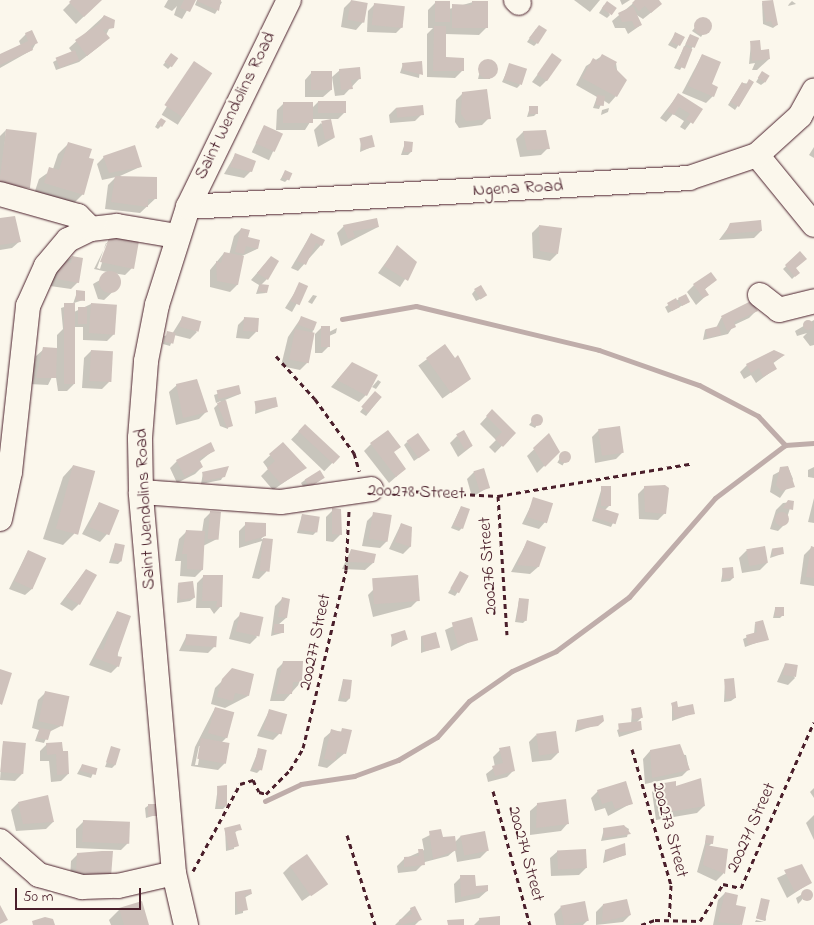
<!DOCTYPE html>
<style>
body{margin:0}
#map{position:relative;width:814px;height:925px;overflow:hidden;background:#fbf7ec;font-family:"Indie Flower",sans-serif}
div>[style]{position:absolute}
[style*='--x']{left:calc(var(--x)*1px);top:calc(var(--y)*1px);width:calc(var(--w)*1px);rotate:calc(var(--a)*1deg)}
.shadow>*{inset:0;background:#0003;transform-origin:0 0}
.stream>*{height:5px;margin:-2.5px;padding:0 2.5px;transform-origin:2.5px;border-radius:2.5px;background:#bfadaa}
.building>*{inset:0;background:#cfc2bc;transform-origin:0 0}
.round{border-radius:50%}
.path>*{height:3px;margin-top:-1.5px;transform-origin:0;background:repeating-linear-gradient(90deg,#4a1f2b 0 5px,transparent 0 9px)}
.roads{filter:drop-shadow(0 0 1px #4a1f2b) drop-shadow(0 0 1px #4a1f2b)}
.minor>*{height:24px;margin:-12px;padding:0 12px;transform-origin:12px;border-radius:12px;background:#fbf7ec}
span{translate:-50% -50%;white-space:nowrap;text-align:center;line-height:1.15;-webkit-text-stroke:4px #fbf7ec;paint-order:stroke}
.street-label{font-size:18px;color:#4a1f2b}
.scale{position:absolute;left:15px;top:888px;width:126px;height:22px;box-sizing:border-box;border:2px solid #4a1f2b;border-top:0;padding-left:6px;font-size:15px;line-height:18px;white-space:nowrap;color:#4a1f2b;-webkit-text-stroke:4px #fbf7ec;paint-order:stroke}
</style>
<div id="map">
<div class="shadow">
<div style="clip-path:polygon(73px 0,101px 0,76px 24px,63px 10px)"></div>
<div style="clip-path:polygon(168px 0,193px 0,182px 19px,174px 15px,177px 6px,172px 11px,164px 7px)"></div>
<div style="clip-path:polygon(197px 0,218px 0,222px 2px,215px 14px,195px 5px)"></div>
<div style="clip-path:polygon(574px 0,600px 0,590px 12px)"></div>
<div style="clip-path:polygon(620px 0,630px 0,622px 5px)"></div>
<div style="clip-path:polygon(637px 0,656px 0,653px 11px,643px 19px,635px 14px,641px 25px,628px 34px,625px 28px,615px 28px,612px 21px)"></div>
<div style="clip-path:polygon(351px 1px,363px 22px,356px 30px,341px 27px,344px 8px)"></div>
<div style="clip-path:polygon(792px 1px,796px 4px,788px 6px,789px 4px)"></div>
<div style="clip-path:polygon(473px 2px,487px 27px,479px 35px,445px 34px,444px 59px,462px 71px,455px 78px,427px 77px,427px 34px,433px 28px,428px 28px,428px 10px,435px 3px,449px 9px)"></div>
<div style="clip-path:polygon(762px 2px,777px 25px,773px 28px,763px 24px)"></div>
<div style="clip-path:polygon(375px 4px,403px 26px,396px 33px,367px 32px,368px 11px)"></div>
<div style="clip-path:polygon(604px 5px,610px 15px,607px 18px,599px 13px)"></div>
<div style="clip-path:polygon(104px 16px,113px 21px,101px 45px,79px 62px,56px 70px,53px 62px,72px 52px,69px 48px)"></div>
<div style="clip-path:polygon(702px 19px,710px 23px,701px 37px,692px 31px)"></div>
<div style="clip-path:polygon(536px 29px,537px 43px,534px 46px,527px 42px)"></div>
<div style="clip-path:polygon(26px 34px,36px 43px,32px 50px,0 68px,0 55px,21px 46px,19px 41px)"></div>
<div style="clip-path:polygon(675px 34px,683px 37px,676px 49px,668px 45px)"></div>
<div style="clip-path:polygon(690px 35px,697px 39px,680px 70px,674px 68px)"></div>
<div style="clip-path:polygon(751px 43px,769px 59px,757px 70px,752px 70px,755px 63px,749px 64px)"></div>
<div style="clip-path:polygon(171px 55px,171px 66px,168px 69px,163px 65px)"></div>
<div style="clip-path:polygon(552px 55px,547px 80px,540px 87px,532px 82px)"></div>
<div style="clip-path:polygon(702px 55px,713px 96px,706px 103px,682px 93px)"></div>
<div style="clip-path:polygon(602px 56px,616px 63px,618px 76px,616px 96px,609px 104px,603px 100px,599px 109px,593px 108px,597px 97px,576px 85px,586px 66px)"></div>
<div style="clip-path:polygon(482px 62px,493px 63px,490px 79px,478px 79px)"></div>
<div style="left:194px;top:63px;width:19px;height:61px;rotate:32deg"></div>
<div style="clip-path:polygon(421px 63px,419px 78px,400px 73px,403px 64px)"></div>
<div style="clip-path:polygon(510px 65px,520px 85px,517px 88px,502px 82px)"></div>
<div style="clip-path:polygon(340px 70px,360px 78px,344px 95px,335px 96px,332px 77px)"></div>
<div style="clip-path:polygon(312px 72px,331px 90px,323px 97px,305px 97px,305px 80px)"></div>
<div style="clip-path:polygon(762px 72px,765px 82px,761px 85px,756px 82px)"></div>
<div style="clip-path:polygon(742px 83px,752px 84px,735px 110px,728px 105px)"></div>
<div style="clip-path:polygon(463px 93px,489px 118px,482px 125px,459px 128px,455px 122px,456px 100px)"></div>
<div style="clip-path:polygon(678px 95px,701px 109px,685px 130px,680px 127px,684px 121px,673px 114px,666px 122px,660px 118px)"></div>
<div style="clip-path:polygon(318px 102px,345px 112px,338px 119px,312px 119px,305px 130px,276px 130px,277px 110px,284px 103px,312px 108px)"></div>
<div style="clip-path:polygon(530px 107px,537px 113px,534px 116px,527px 117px)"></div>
<div style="clip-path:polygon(396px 108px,422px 114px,415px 121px,390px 123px,389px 115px)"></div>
<div style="clip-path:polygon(609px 108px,608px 112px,601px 115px,602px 110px)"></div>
<div style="clip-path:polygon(158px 122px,161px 126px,158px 129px,155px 127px)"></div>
<div style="clip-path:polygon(321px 123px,334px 138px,318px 147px,314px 130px)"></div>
<div style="left:264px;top:126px;width:19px;height:29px;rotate:25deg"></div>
<div style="clip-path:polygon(6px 130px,0 197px,0 136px)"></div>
<div style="clip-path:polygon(545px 131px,548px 148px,541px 155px,520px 157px,516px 139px,523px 132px)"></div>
<div style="clip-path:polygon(361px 140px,374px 146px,360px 152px)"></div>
<div style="clip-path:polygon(69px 143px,88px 159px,83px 194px,72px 205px,34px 194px,39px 179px,53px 169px,58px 154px)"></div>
<div style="clip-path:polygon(405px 143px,411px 152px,408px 155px,401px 155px)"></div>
<div style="clip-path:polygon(814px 147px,814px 158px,809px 155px)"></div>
<div style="clip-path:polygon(235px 155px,251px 171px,244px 178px,224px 174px)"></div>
<div style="clip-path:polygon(104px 157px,140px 167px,120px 176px,156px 198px,140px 213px,105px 209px,108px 185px,116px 177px,102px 180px,97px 164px)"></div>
<div style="clip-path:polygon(285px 172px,288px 179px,285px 182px,280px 180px)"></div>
<div style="clip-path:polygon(0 219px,20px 241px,12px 248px,0 250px)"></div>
<div style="clip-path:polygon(731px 224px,761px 231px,754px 238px,719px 240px)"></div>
<div style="clip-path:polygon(344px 226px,378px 227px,341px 246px,337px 233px)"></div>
<div style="clip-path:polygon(539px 226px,557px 254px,550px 261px,533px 258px,532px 233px)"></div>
<div style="clip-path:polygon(241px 229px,247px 238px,259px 241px,257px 249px,240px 257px,237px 285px,230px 292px,210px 287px,210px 270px,224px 253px,229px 255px,234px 236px)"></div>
<div style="clip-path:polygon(311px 234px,321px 245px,298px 271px,291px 268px)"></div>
<div style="clip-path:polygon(evenodd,110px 237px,132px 268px,125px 275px,112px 273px,119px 286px,104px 300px,98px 299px,93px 284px,112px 273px,94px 269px,110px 237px,106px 243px,108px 243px,100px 269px,97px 268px,106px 243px)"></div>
<div style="clip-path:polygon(397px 247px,416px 262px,400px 287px,378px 273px)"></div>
<div style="clip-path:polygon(800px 253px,794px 268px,798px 273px,792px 279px,783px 269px)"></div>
<div style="clip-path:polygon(72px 257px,78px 282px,71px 289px,50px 286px,53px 270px)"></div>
<div style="clip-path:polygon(271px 257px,267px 279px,261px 285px,266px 293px,256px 294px,259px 285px,251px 280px)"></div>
<div style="clip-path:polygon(715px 280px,704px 290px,707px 295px,696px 305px,687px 292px,694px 285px)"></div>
<div style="clip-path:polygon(300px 284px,306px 287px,292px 312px,285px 308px)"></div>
<div style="clip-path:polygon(475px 290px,482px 298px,476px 301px,472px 294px)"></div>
<div style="clip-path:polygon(77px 292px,83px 300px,74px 303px,74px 312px,91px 304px,114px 334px,107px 341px,83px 340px,83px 327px,74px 327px,74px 384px,67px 391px,58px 391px,55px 371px,48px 385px,29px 384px,36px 356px,44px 349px,57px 349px,57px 335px,63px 329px,61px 308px,73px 304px)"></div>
<div style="clip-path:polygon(313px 295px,317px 296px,312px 304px,308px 302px)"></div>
<div style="clip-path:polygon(679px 299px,689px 302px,668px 313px,665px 307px)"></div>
<div style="clip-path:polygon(750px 303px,756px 311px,749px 318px,734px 325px,728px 334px,703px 340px,705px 330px,716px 328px,721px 318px)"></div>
<div style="clip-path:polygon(182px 318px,197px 332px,190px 339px,174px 335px,170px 346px,163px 344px,164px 336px,172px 334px)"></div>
<div style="clip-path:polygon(245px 318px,256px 332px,249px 339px,236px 338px,238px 325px)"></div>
<div style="clip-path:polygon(301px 318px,313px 330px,307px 363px,300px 370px,281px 366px,288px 337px)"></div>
<div style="clip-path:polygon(814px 320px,814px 345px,810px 346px,803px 337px,807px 333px,797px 336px,795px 331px)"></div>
<div style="clip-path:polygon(322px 327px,329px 332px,337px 328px,336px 333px,329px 336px,329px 346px,322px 353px,315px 353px,315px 334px)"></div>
<div style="left:445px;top:346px;width:41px;height:33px;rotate:54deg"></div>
<div style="clip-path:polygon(91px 351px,109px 382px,102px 389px,82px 388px,84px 358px)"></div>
<div style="clip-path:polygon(783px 356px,772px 364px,775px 369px,756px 383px,751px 375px,744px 379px,740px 372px,747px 365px)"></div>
<div style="clip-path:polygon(345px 371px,366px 395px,359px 402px,331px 387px)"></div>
<div style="clip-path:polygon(378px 380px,381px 382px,376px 389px,372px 387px)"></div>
<div style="clip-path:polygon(177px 385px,206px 412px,199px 419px,176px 425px,169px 392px)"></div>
<div style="clip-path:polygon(238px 387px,240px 394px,225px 400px,228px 429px,220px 426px,214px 408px,221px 401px,216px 403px,214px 395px)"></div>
<div style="clip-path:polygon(372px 396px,381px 397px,366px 416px,360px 412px)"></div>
<div style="clip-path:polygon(256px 403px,276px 407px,255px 414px)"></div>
<div style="clip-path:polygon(492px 411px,514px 433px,495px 453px,489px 447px,496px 440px,480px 424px)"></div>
<div style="clip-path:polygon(536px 416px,541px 419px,535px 428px,529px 425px)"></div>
<div style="left:305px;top:425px;width:46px;height:20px;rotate:44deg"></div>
<div style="clip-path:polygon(599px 430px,623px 452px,616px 459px,595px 463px,592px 437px)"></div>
<div style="clip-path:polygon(549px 435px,559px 451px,537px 473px,527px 456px)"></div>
<div style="clip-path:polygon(457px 436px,472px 446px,458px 457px,450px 443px)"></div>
<div style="clip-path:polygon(407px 442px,425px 453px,414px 461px,404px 445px)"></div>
<div style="clip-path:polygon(283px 443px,305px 468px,273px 490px,261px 476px,268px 469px,263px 462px)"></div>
<div style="clip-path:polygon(371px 444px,393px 453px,397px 476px,389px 483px,364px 451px)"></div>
<div style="clip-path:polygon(214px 450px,199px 462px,202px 467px,195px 474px,177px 483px,170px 468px,177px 461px)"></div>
<div style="left:563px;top:453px;width:6px;height:11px;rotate:31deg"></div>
<div style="clip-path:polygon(73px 466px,74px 534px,63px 545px,43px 539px,63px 477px)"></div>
<div style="clip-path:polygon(788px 467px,793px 479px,780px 498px,770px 492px,773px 475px)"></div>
<div style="clip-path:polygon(814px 467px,814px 478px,808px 477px,808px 470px)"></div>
<div style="clip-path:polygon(228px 468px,221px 480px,201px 484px,203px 473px)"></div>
<div style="clip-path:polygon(474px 472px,489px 487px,472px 497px,467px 479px)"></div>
<div style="clip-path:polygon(323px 478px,305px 490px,301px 483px,305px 480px)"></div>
<div style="clip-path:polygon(602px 487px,609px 506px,605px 510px,617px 515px,611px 527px,592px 521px)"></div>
<div style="clip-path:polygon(645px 487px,665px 513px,658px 520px,639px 519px,638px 494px)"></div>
<div style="clip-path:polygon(814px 498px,814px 523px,808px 522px)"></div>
<div style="clip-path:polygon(534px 499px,546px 521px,539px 529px,522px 524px)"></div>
<div style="clip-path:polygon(792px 502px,785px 524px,778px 531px,770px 529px,776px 510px,783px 503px)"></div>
<div style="clip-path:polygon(99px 503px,107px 534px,100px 542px,82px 534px)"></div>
<div style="clip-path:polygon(461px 507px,462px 528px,459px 531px,451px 528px)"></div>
<div style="clip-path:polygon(333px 510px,340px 535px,333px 542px,326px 541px,326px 517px)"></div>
<div style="clip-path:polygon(211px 512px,217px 539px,203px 546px,202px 570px,195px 577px,180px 576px,181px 561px,175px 561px,179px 539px,186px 532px,202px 532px,204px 519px)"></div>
<div style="clip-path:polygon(374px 514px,387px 541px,380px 548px,362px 546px,367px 521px)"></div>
<div style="clip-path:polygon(302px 515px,316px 532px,313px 535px,297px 533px)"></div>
<div style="clip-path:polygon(246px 524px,265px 535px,261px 539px,272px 540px,266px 572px,259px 579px,252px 578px,262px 541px,239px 548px,239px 531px)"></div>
<div style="clip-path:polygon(401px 524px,411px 528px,410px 547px,403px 554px,389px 549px)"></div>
<div style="clip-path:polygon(527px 542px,538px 567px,530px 574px,511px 572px)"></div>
<div style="clip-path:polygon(115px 544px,121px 561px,118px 564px,109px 563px)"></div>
<div style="clip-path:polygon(764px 547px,767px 563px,760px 570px,742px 573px,739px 558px,746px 551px)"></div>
<div style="clip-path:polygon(811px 548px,814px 548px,814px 586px,800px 584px,804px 555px)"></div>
<div style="clip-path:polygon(772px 549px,782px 554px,770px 558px)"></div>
<div style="clip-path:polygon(351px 550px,373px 563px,365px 570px,342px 569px)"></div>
<div style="clip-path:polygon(28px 551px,33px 588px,25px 595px,9px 589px)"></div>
<div style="clip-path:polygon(86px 570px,79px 604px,72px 611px,60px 604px)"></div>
<div style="clip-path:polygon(723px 570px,733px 578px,730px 581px,721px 582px)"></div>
<div style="clip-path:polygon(461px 573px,468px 577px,455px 596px,448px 593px)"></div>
<div style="clip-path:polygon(204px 576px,221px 606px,214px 614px,210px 608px,196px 608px,197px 583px)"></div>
<div style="clip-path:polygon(417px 577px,418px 600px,411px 607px,373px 617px,368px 595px,375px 588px)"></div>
<div style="clip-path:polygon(178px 584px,194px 598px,190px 601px,177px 603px)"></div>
<div style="clip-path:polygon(282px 599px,286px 618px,278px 625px,282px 633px,271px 636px,275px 606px)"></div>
<div style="clip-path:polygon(519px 600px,526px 620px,523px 623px,515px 622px)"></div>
<div style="clip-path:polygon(775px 609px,783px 615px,780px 618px,773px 618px)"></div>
<div style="clip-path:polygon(117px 612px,118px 666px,111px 673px,89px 665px)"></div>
<div style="clip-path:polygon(241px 614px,257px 637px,250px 644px,229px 639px,234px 621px)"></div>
<div style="clip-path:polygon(471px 618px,476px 639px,451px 651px,445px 630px)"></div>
<div style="clip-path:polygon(755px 623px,767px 639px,745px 647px,743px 639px,754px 634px)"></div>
<div style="clip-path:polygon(187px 635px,215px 646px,208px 653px,179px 651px)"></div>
<div style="clip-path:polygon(392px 636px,406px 639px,391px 647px)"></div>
<div style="clip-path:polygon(421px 636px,438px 647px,421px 653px)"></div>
<div style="clip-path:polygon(284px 662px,301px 682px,284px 701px,270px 701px,277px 669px)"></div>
<div style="clip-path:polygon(785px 664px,795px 678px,788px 685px,777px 682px)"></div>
<div style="clip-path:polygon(233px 670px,248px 696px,225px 708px,211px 704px,215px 688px)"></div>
<div style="clip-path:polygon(343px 680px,349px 699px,346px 702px,338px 701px)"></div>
<div style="clip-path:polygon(725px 680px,735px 698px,731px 701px,724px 702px)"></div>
<div style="clip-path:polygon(45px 693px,61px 726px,49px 732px,44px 743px,35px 741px,39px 730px,32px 728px,38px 700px)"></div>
<div style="clip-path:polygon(672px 704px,677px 709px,694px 713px,672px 721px)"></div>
<div style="clip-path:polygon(evenodd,215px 708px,226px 738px,221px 743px,225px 763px,218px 770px,191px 766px,195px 747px,215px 708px,199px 746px,201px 746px,198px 765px,195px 765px,199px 746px)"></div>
<div style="clip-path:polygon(269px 711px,280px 733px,273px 740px,257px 736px)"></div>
<div style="clip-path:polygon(632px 711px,642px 717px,635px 724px,641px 730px,619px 737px,617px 730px,631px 724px)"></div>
<div style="clip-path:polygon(577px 721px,599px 724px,575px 732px)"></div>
<div style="clip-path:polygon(332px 731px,350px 732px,345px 753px,327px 768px,318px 766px,324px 738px)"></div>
<div style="clip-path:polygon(536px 735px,558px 753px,551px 760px,532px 762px,529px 742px)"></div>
<div style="clip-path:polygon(3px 743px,22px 774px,15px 781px,0 780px)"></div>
<div style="clip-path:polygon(61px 743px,68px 774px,61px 781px,51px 782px,49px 761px,40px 761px,40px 751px,47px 744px)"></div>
<div style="clip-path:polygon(112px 748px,115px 765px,112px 768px,105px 767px)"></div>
<div style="clip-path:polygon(259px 749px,260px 770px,257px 773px,250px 771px)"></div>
<div style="clip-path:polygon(500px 750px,514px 770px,507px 777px,488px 782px,486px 774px,495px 767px,493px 757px)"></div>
<div style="clip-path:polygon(650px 751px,686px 755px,689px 769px,682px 776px,645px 784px,643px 759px)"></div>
<div style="clip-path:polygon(82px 765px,95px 769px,91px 778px,77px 774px)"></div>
<div style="clip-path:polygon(659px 785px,704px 806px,697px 813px,656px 820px,652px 792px)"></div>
<div style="clip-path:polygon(218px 787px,226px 806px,223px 809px,215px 809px)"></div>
<div style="clip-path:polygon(814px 788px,814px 798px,810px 792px)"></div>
<div style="clip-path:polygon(598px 791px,632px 803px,608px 816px,605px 808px,595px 811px,591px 798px)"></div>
<div style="clip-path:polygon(18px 803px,53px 822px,46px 829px,16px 831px,11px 810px)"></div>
<div style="clip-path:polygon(538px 804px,568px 823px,561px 831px,530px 835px,530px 811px)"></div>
<div style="clip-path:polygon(149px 805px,156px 815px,146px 818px,145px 808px)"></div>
<div style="clip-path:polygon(814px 815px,814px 840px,806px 823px)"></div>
<div style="clip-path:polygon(83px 822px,128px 843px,121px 850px,76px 848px,76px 829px)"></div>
<div style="clip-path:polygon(624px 826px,629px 829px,627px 837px,601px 841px,604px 829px)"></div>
<div style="clip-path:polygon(225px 829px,240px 829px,234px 833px,234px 849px,226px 851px)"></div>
<div style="clip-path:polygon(440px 830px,442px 839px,455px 842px,461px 836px,487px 851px,480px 858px,457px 862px,455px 850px,448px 856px,425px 862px,416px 871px,398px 873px,397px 866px,404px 859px,424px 850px,422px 839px)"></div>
<div style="clip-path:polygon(707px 836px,712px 843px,708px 847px,727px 850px,723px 874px,716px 881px,697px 872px)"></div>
<div style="clip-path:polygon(558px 851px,586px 868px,579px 875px,551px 876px,550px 858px)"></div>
<div style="clip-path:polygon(605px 851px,625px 855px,603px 863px)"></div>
<div style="clip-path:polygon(78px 854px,110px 877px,70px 879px,71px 861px)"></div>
<div style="clip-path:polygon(290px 866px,326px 884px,302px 901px,283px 873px)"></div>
<div style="clip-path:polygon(802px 866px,810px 883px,787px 898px,777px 878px)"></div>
<div style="clip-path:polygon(461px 877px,475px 887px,487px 891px,479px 898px,455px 903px,454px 884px)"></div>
<div style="clip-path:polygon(809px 890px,801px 901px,798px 904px,796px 898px)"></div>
<div style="clip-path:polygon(235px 893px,251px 894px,244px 898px,243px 913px,235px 915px)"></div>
<div style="clip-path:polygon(725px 893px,734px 906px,744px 908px,740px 925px,713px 925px,718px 900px)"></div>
<div style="clip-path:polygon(762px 900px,766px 920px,765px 921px,756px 918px)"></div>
<div style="clip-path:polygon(603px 905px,630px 915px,623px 922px,596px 925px,596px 912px)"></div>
<div style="clip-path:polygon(561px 907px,587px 921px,583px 925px,556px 925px,554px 914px)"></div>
<div style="clip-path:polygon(120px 909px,148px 925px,111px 925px,109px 920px)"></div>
<div style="clip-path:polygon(411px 909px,420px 920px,415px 925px,395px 925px)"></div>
<div style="clip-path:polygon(480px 919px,499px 925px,474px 925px)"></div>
<div style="clip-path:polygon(756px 920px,764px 922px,755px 922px)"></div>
</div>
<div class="stream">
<div style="--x:342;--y:319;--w:75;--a:-10"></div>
<div style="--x:416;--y:306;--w:188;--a:13.5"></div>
<div style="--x:599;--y:350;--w:106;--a:19.3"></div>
<div style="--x:699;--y:385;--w:67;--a:27.7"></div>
<div style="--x:758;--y:416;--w:40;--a:47"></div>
<div style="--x:265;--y:801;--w:40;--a:-25"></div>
<div style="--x:301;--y:784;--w:54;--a:-8.6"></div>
<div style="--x:354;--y:776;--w:47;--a:-20"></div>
<div style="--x:398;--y:760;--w:45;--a:-30.5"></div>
<div style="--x:437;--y:737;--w:48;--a:-48.4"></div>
<div style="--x:469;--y:701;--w:52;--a:-34.9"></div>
<div style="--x:512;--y:671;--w:48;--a:-24.4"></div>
<div style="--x:556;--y:651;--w:91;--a:-36.5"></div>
<div style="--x:629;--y:597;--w:131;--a:-49"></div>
<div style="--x:715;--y:498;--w:88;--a:-37.1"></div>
<div style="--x:785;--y:445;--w:29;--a:-4"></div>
</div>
<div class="building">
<div style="clip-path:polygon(102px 0,84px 17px,69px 2px,71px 0)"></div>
<div style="clip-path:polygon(184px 0,196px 0,190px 12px,180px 8px)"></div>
<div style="clip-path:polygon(221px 0,219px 11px,197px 1px,198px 0)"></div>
<div style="left:351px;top:0;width:17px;height:20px;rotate:10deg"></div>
<div style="clip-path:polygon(635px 0,659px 0,662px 4px,651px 13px,645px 6px,639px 11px,632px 3px)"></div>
<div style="clip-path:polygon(773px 0,778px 25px,773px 26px,771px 21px,766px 22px,762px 1px)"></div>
<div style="left:435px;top:1px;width:15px;height:21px"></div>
<div style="clip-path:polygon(472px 1px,488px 1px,488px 28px,452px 28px,452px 4px,472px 5px)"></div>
<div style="left:607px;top:1px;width:12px;height:9px;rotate:35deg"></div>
<div style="left:374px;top:3px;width:31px;height:22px;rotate:6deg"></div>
<div style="clip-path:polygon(633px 6px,642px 25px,635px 28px,632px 21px,622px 22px,618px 13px)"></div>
<div style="clip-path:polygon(104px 15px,115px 20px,114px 28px,103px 30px,110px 38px,87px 56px,75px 40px,99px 24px)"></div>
<div class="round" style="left:694px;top:17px;width:18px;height:18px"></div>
<div style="clip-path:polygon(539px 25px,547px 30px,538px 44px,529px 38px)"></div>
<div style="clip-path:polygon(434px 26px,446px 26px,446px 57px,464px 58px,464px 71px,433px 71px)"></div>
<div style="clip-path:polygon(32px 30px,38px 43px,31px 46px,33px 50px,0 65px,0 54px,28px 41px,25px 33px)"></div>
<div style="clip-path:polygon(675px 32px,685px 37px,680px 46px,671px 42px)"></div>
<div style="left:690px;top:34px;width:10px;height:11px;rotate:24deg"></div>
<div style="clip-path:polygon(760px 40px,761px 50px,769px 49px,770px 59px,752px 61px,750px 41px)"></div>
<div style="left:684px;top:46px;width:9px;height:21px;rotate:21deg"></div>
<div style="left:75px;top:50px;width:11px;height:21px;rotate:68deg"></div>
<div style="left:171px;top:53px;width:9px;height:11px;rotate:36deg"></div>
<div style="left:552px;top:53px;width:12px;height:26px;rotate:35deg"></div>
<div style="clip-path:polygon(602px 54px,617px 62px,614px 67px,627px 80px,617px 97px,582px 78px,593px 58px,598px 61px)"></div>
<div style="clip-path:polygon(702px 54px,721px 62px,712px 84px,718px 87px,714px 97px,688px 86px)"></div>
<div class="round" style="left:478px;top:59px;width:20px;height:20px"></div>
<div style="left:194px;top:61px;width:22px;height:53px;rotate:34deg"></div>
<div style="clip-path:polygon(422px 61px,423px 75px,403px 70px,402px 63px)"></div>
<div style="left:509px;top:63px;width:19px;height:17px;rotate:18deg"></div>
<div style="clip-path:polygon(360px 67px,361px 79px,351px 80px,353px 89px,341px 90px,339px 69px)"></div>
<div style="left:311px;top:71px;width:21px;height:19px"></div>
<div style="left:762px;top:71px;width:9px;height:8px;rotate:32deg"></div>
<div style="clip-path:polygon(749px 79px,754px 82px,739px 107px,730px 102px,742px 82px,746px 85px)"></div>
<div style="clip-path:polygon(487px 89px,491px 119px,466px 121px,461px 114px,462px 92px)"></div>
<div style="clip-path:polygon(678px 93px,703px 109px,693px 124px,686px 119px,690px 114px,679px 107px,674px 115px,667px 111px)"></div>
<div style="left:597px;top:95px;width:8px;height:10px;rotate:7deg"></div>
<div style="left:318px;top:101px;width:28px;height:12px"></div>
<div style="left:283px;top:102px;width:30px;height:21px"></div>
<div style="left:423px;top:105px;width:10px;height:27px;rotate:84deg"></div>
<div style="left:529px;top:106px;width:9px;height:8px"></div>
<div style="clip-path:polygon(161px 118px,166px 121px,162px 127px,157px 123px)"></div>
<div style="left:331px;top:119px;width:19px;height:10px;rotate:78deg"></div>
<div style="left:264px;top:125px;width:21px;height:20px;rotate:25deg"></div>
<div style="left:6px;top:129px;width:31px;height:56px;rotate:7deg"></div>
<div style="clip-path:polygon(546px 130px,550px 149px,527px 150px,523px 131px)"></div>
<div style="left:372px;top:135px;width:12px;height:13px;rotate:76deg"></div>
<div style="clip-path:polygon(404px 141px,413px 142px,412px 152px,404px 152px)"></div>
<div style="clip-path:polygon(68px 142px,92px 149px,89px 158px,94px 159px,84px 195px,44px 183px,49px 167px,59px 170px)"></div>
<div style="clip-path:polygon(135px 145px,142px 167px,109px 173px,103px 156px)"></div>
<div style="clip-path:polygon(235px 153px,256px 161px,252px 172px,230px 167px)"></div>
<div style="left:285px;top:170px;width:8px;height:8px;rotate:23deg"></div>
<div style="clip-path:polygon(115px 176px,157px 177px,157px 199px,148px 199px,148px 207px,111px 202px)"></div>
<div style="clip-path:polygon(15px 216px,21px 242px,0 245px,0 218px)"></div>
<div style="clip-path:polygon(377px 218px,379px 227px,353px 231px,355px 237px,348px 239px,343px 225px)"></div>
<div style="clip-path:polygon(761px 220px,762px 231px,725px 234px,730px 223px)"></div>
<div style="clip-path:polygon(539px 225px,562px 228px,558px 254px,540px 251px)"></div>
<div style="clip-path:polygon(241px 228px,250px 230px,248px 237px,260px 240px,258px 249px,246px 246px,244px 254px,235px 252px)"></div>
<div style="clip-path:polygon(311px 233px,325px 240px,322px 246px,316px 243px,306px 265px,297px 261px)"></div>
<div style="clip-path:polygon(110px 236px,139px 241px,134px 269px,100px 262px)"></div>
<div style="clip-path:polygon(397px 245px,417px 262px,408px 281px,384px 266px)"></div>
<div style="clip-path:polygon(800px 251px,807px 259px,796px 268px,800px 273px,795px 277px,785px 265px)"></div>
<div style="clip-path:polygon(224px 252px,244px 256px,238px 285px,217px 281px,216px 261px,221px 263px)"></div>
<div style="clip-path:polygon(72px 256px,83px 258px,79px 283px,57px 279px,60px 261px,71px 263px)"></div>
<div style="clip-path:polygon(271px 256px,279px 261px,268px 280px,257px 273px)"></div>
<div class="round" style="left:99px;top:271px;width:22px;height:22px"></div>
<div style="clip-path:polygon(711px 272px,717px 280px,705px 289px,709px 295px,703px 298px,693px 284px)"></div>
<div style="left:299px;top:282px;width:10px;height:21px;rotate:24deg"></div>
<div style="clip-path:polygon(260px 284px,269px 285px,267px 293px,258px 291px)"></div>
<div style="left:481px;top:285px;width:12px;height:8px;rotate:59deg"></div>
<div style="clip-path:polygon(76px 290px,85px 291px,85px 301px,76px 300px)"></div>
<div style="left:686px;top:294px;width:9px;height:9px;rotate:63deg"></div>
<div style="clip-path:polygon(676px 298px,680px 307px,672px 311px,667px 303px)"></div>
<div style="clip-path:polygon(751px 301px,758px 311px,734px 322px,736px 327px,727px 331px,721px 316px)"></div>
<div style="left:64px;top:303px;width:11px;height:81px"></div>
<div style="left:91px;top:303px;width:26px;height:30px;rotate:4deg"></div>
<div style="left:78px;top:307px;width:9px;height:17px"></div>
<div style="left:182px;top:316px;width:20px;height:11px;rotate:15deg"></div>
<div style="left:301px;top:316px;width:17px;height:9px;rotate:21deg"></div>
<div style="left:244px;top:317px;width:15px;height:14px;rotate:4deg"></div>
<div class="round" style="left:803px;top:320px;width:10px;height:10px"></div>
<div style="left:321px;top:326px;width:9px;height:21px"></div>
<div style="left:719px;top:326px;width:9px;height:14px;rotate:77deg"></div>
<div style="left:295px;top:329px;width:20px;height:31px;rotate:11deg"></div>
<div style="left:167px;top:331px;width:9px;height:11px;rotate:13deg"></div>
<div style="clip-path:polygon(445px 344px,455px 358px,458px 355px,471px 379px,451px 393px,426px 358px)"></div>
<div style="clip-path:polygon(43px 347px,57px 348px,56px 378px,36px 378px)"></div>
<div style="left:91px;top:350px;width:22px;height:31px;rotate:3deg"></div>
<div style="clip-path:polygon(774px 350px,785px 355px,773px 362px,777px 369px,763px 377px,759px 368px,751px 373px,746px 364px)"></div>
<div style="clip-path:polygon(352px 362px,378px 375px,367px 396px,337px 380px)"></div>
<div style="clip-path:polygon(197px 379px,208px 412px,183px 418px,176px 384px)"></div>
<div style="left:239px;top:385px;width:9px;height:23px;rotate:77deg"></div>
<div style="left:375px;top:391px;width:9px;height:21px;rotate:41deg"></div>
<div style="left:276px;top:397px;width:10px;height:22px;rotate:79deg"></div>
<div style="clip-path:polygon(226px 400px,233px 426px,227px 428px,217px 403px)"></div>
<div style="clip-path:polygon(492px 409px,516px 433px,503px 447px,495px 439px,502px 432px,486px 416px)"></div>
<div class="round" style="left:531px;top:414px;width:12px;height:12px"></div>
<div style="left:305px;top:424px;width:48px;height:10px;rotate:43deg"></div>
<div style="left:620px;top:426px;width:27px;height:22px;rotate:82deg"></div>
<div style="clip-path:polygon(388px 430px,401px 447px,394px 452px,406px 469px,396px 477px,370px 443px)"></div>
<div style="left:464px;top:430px;width:18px;height:9px;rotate:61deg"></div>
<div style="left:418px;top:433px;width:21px;height:14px;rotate:55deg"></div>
<div style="clip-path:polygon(549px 433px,560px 452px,545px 467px,533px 448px)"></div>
<div style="clip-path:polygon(211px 442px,215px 451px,199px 459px,203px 467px,185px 477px,176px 460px)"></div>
<div style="clip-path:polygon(283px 442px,307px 468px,281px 484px,267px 468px,275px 461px,269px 454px)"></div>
<div class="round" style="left:559px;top:451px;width:12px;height:12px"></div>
<div style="left:73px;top:465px;width:23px;height:66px;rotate:15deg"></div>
<div style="clip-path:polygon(229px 466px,225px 477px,204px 481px,202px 472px)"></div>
<div style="clip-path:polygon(788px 466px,795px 487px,781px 491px,776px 485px,780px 467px)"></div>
<div style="left:484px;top:468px;width:21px;height:11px;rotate:73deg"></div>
<div style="left:320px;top:470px;width:9px;height:18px;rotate:58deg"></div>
<div style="clip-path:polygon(665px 485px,669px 488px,666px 514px,645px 512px,644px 486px)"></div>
<div style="left:601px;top:486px;width:10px;height:20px"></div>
<div style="left:533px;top:497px;width:21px;height:21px;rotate:17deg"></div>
<div style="clip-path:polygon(788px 500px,794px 501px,793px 510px,783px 508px)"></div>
<div style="left:99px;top:502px;width:22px;height:27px;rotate:22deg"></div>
<div style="clip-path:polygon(461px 506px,470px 509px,463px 529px,453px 525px)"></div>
<div style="left:598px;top:507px;width:22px;height:11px;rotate:18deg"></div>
<div style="clip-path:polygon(332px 508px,341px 509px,342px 535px,332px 534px)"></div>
<div style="left:210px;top:511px;width:11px;height:28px;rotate:5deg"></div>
<div style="left:373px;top:512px;width:19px;height:27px;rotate:9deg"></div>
<div class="round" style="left:775px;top:512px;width:14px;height:14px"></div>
<div style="left:302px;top:514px;width:18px;height:16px;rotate:9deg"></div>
<div style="clip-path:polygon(245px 522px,266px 523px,266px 536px,245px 542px)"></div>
<div style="clip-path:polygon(401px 523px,412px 527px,411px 547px,395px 542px)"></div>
<div style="clip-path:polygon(186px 530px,205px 531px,203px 570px,187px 569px,187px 554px,182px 554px)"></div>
<div style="left:263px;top:538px;width:10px;height:33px;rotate:6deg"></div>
<div style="clip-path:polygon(527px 540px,546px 547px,539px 567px,517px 565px)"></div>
<div style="left:115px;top:543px;width:10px;height:17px;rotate:11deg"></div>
<div style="left:765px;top:546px;width:17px;height:19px;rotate:80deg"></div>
<div style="clip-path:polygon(811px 546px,814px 547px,814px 578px,806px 577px)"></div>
<div style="left:783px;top:547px;width:7px;height:11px;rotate:82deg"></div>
<div style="clip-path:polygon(351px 549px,376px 554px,374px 563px,348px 562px)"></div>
<div style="left:28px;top:550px;width:20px;height:34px;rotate:24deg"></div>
<div style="left:733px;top:567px;width:11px;height:11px;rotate:85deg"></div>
<div style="clip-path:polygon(86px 569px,97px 575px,80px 605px,66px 597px)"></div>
<div style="left:460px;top:571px;width:10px;height:20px;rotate:29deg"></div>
<div style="clip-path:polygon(203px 575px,223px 575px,222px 607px,216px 607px,217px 601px,202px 601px)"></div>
<div style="left:418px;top:575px;width:26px;height:46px;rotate:86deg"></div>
<div style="left:193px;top:581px;width:17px;height:15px;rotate:83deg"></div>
<div style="clip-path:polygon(282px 597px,290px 599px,287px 618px,278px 617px)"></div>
<div style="left:519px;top:598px;width:10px;height:22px;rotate:6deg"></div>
<div style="left:775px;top:607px;width:9px;height:9px"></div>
<div style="clip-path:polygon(117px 611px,131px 616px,117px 656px,122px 657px,119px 667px,95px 658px,98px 648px,103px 650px)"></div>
<div style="left:240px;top:612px;width:24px;height:20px;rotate:12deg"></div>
<div style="left:472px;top:617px;width:24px;height:21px;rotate:75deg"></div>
<div style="clip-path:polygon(763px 620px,769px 640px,748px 645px,746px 635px,757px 632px,755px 622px)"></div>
<div style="left:274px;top:624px;width:10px;height:9px"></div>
<div style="left:405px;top:630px;width:10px;height:15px;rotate:73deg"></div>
<div style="left:436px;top:632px;width:16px;height:15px;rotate:75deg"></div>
<div style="left:186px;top:634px;width:31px;height:11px;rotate:4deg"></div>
<div style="clip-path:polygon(283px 661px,303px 661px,302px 682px,293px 682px,292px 694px,276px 694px)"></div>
<div style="left:785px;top:663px;width:13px;height:12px;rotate:9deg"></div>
<div style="clip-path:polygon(232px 668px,254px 674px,249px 696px,235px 693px,233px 701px,217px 697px,222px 679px)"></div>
<div style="clip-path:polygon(0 669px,12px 673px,2px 705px,0 704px)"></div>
<div style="left:734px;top:678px;width:20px;height:10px;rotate:84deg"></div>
<div style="left:343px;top:679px;width:9px;height:19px;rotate:6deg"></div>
<div style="left:45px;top:691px;width:25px;height:31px;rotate:12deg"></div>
<div style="clip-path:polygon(677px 701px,678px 707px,693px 704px,695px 714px,675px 718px,671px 703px)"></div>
<div style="left:215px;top:707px;width:20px;height:27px;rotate:15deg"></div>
<div style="left:641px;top:707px;width:11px;height:10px;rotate:80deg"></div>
<div style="left:269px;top:709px;width:19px;height:21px;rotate:16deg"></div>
<div style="clip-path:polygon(603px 715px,604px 721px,598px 726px,578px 729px,577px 720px)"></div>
<div style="left:641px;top:721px;width:9px;height:23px;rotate:84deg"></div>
<div style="clip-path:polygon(40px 728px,51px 730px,48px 740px,37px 738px)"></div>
<div style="clip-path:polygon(342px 728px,352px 730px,346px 754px,337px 752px,335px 761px,324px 759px,331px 729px,341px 732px)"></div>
<div style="left:556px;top:731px;width:22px;height:20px;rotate:82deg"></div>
<div style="left:201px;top:738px;width:29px;height:21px;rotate:10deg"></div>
<div style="left:3px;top:741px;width:23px;height:31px;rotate:5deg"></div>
<div style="clip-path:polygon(62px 742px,63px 751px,68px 751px,69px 774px,57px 775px,56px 754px,47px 755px,46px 743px)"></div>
<div style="clip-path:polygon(680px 744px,690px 770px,652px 778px,650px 750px)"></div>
<div style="left:111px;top:746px;width:10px;height:17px;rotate:17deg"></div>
<div style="clip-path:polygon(510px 746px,515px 771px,495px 776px,492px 766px,503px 763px,499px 748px)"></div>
<div style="left:258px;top:748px;width:9px;height:21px;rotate:13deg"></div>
<div style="left:82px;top:764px;width:16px;height:7px;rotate:15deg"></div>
<div style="clip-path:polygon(701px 778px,705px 806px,663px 813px,658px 784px,676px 781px,676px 786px)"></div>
<div style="clip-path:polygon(626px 781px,633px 804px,615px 809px,612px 801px,602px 804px,597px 790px)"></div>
<div style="clip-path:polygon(227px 785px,227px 806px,218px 806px,217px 786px)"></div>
<div style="clip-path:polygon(48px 795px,54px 822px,23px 824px,18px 802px)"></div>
<div style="clip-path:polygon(566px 799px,569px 824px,536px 828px,537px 803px)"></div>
<div style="left:148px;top:804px;width:9px;height:12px"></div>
<div style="left:83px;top:820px;width:47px;height:22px;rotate:2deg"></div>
<div style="clip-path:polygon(240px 824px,242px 830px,235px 831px,239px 846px,229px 849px,224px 828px)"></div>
<div style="clip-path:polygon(624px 825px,631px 834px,604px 838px,603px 828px)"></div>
<div style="clip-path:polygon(441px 829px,443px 837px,455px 836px,457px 850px,433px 859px,429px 831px)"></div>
<div style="left:485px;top:831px;width:20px;height:25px;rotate:79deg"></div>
<div style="left:706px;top:835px;width:8px;height:8px;rotate:7deg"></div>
<div style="clip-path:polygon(625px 843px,626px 855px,606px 861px,605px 850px)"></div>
<div style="clip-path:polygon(706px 845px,728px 849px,725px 874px,703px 865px)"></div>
<div style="clip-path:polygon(418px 849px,423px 849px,425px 865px,404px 867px,404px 857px,419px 856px)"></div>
<div style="left:586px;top:849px;width:19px;height:29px;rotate:87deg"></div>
<div style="clip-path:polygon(102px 851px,113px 851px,111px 877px,76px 872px,77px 853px)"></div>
<div style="left:307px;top:854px;width:37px;height:21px;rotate:55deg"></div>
<div style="clip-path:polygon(802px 864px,812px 883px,795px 892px,784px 870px)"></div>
<div style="clip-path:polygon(460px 875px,475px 875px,476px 886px,488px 885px,488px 891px,461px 897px)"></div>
<div class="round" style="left:801px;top:889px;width:12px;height:12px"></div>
<div style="clip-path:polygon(251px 889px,252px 894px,245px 895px,248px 910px,238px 912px,235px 892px)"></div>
<div style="clip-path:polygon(725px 892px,738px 895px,736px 905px,746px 907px,742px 925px,718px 922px)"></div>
<div style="left:761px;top:898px;width:9px;height:21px;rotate:13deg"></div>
<div style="clip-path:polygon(627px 899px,631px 915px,602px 922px,603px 904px)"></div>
<div style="clip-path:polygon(142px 901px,149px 925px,124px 925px,119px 908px)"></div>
<div style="left:585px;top:901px;width:20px;height:25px;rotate:79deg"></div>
<div style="clip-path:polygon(0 905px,8px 920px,0 924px)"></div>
<div style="clip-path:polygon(415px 906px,422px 920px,401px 925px,399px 920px,412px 914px,410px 908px)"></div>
<div style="clip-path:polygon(500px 916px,500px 925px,480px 925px,479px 918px)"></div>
<div style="clip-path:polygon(45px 917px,53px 919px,55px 925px,33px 925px,32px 921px)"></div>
<div style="clip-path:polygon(464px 919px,464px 925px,448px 925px,447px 920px)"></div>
</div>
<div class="path">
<div style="--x:276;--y:356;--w:58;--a:47.8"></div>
<div style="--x:315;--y:399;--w:67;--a:54.2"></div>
<div style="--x:354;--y:453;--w:19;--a:74"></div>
<div style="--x:389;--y:490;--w:109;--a:3.2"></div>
<div style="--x:498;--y:496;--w:195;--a:-9.5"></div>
<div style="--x:498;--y:496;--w:139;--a:86.3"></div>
<div style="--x:632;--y:749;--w:141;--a:74"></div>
<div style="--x:671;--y:885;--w:34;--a:93"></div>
<div style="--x:493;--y:791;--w:139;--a:74.6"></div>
<div style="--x:347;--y:835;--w:94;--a:72.7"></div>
<div style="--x:193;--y:871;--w:99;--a:-61.6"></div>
<div style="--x:240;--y:784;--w:14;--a:-17"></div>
<div style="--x:253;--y:780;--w:13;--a:63"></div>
<div style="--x:259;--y:792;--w:7;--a:16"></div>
<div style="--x:266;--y:794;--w:34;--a:-45"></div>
<div style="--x:290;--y:770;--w:26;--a:-59"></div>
<div style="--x:303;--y:748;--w:183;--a:-76.4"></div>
<div style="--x:346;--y:570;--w:59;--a:-87.1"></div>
<div style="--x:641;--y:925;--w:15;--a:-20"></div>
<div style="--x:655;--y:920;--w:45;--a:1.3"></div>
<div style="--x:700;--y:921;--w:44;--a:-58.1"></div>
<div style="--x:723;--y:884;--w:18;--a:13"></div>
<div style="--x:741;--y:888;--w:181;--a:-66.3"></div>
</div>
<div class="roads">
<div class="minor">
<div style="--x:516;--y:0;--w:4;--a:45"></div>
<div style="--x:757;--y:155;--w:90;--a:50.8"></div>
<div style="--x:0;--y:194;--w:81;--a:15.8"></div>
<div style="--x:78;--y:216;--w:18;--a:45"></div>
<div style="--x:188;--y:207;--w:502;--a:-3.31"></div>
<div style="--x:689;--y:178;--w:72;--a:-18.7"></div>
<div style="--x:757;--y:155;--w:58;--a:-42.2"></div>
<div style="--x:800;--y:116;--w:29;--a:-61"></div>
<div style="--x:760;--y:295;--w:24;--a:38"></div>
<div style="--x:779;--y:310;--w:36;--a:-14"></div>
<div style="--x:141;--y:492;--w:140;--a:4.1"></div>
<div style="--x:281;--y:502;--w:91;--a:-8.2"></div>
<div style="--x:0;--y:519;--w:48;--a:-78"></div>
<div style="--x:10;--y:472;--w:167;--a:-83.8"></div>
<div style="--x:28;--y:306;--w:44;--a:-65.8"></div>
<div style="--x:46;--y:266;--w:34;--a:-50"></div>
<div style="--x:68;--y:240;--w:25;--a:-26"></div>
<div style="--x:91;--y:229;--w:26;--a:-7"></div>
<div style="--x:117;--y:226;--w:61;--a:9.5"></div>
<div style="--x:0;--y:841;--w:52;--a:41.1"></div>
<div style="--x:39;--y:875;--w:45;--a:15.6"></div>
<div style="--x:82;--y:887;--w:36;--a:-2"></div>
<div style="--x:118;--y:886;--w:57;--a:-13.1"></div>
<div style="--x:186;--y:925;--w:53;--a:-103"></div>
<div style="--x:174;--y:873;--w:382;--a:-95"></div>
<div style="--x:141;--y:492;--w:54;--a:-91.1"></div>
<div style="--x:140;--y:438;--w:77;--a:-85.5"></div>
<div style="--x:146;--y:361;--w:57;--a:-78.9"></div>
<div style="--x:157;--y:305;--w:103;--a:-72.4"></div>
<div style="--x:188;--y:207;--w:230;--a:-64"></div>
</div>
</div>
<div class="street-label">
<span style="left:236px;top:106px;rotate:-64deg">Saint Wendolins Road</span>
<span style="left:518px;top:189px;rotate:-3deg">Ngena Road</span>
<span style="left:416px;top:493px;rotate:2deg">200278 Street</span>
<span style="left:146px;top:509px;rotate:-93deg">Saint Wendolins Road</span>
<span style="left:489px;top:566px;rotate:-94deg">200276 Street</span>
<span style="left:316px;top:642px;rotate:-78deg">200277 Street</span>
<span style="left:752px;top:828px;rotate:-66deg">200271 Street</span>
<span style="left:669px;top:830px;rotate:75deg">200273 Street</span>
<span style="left:525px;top:854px;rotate:75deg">200274 Street</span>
</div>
<div class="scale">50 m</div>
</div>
